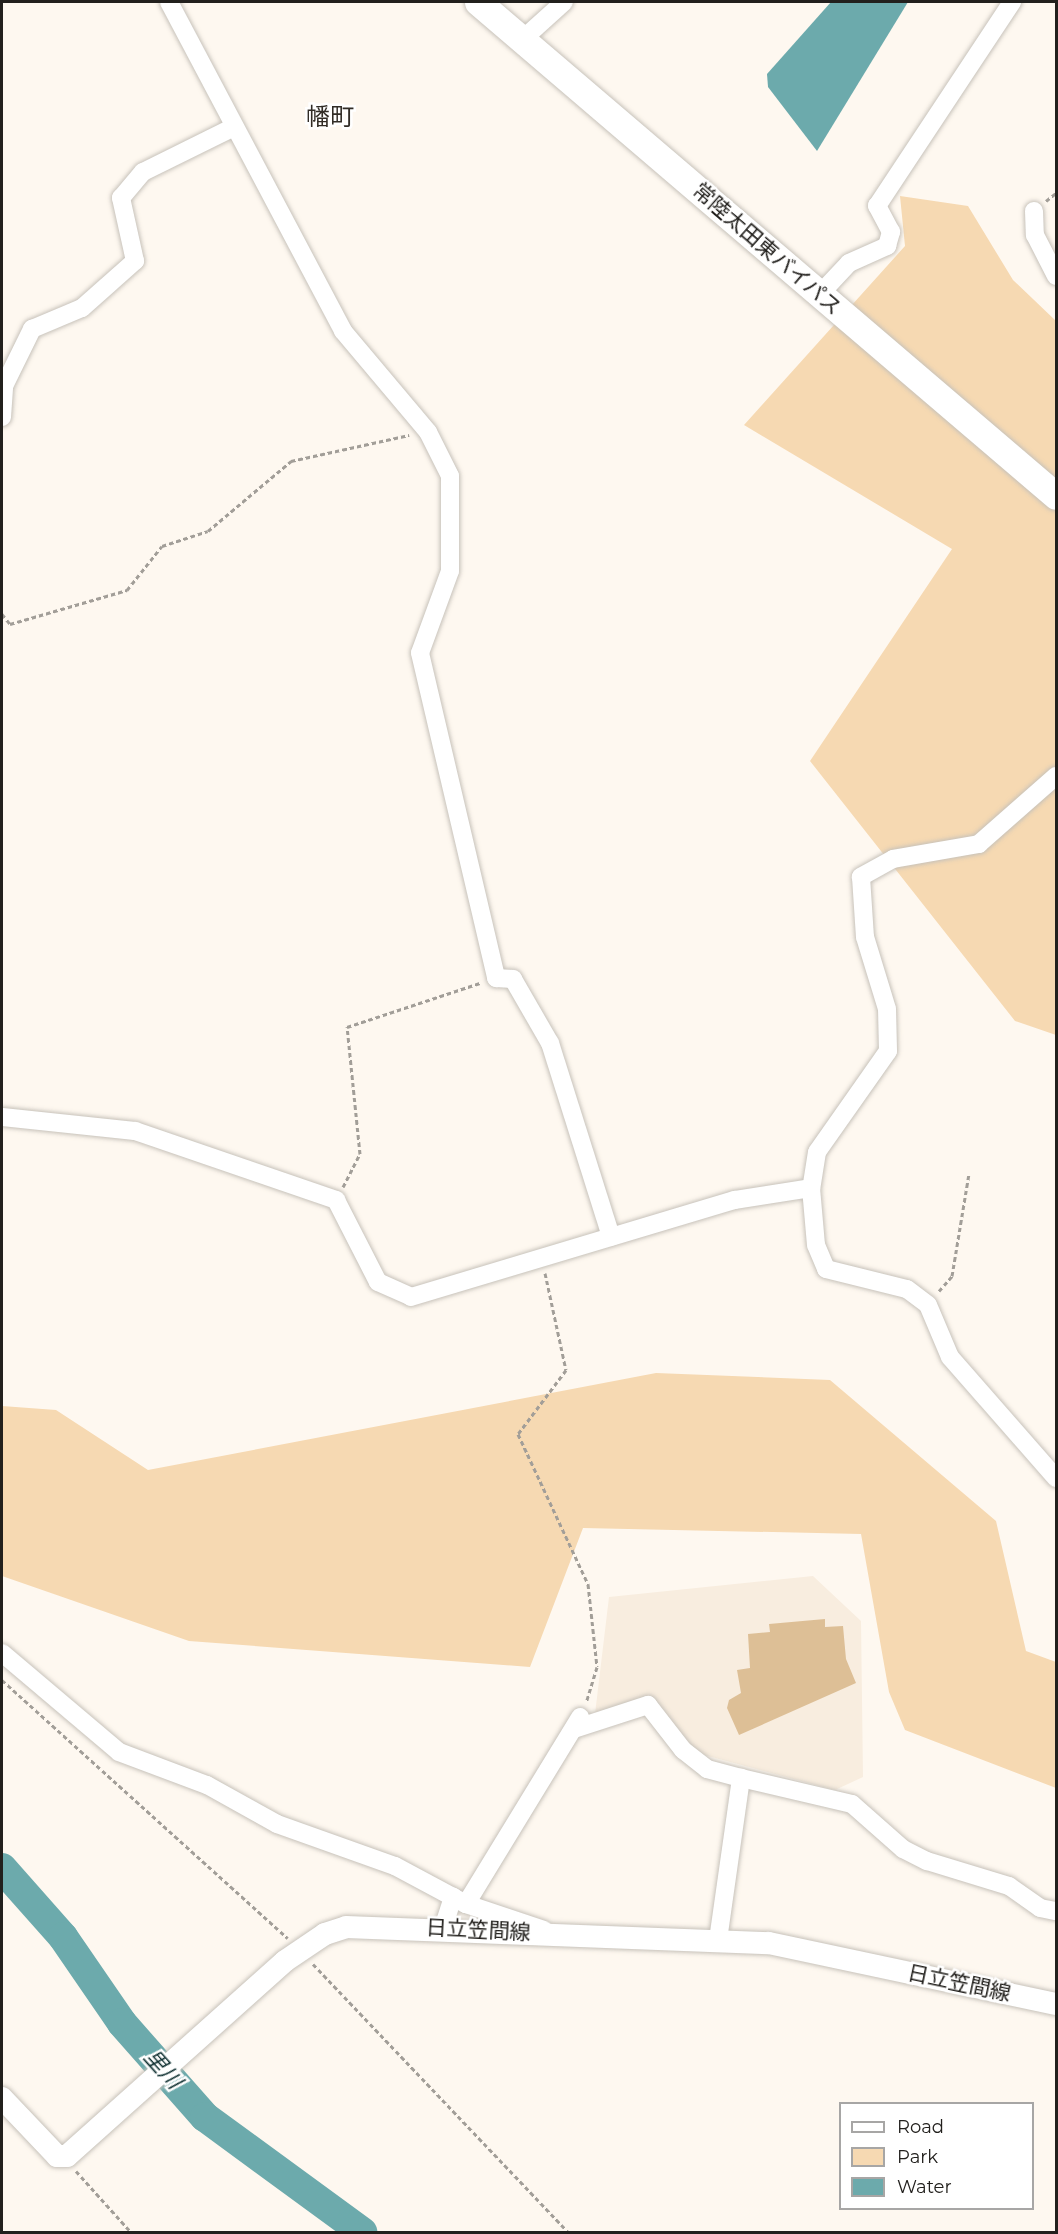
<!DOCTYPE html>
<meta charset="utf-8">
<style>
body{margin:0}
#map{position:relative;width:1058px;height:2234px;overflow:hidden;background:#fef8f0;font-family:Montserrat,"Noto Sans JP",sans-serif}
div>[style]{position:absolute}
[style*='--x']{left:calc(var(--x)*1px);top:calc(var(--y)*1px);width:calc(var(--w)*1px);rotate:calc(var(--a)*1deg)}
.built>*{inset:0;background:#f8eddf}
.green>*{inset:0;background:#f6d9b2}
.water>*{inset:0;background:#6caaac}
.river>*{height:30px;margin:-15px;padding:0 15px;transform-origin:15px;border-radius:15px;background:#6caaac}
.building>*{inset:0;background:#ddbf96}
.path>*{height:3px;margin-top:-1.5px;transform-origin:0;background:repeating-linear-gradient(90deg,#a29e98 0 4.5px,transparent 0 7.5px)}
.roads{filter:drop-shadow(0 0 2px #c7c2ba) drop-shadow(0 0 2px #c7c2ba)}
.minor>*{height:18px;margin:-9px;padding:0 9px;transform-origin:9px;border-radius:9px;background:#fff}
.major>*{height:22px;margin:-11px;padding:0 11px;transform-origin:11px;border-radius:11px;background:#fff}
.highway>*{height:27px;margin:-13.5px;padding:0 13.5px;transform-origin:13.5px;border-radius:13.5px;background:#fff}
span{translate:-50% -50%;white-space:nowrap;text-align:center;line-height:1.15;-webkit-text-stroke:5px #fff;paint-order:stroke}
.street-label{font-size:21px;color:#22201d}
.water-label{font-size:22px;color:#103132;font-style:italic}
.quarter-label{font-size:24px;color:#312c26}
.frame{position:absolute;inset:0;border:3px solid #22201d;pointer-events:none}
.legend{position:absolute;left:839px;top:2102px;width:195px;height:108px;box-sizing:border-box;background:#fff;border:2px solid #a7a6a5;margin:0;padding:8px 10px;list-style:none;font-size:18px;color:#22201d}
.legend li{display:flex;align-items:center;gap:12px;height:30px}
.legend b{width:30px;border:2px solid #a7a6a5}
</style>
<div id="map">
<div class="built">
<div style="clip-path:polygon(813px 1576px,861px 1621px,863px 1777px,835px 1790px,689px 1751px,654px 1700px,595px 1714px,609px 1597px)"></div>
</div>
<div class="green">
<div style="clip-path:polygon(900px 196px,968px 206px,1013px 280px,1056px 321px,1056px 1035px,1015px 1021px,810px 761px,952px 549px,744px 425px,905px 246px)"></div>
<div style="clip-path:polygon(656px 1373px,830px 1380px,996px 1521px,1026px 1651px,1056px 1662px,1056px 1788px,905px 1730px,889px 1692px,861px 1534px,583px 1528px,530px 1667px,189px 1641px,2px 1576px,2px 1406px,56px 1410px,148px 1470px)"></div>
</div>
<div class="water">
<div style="clip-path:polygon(831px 2px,908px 2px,817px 151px,768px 87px,767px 74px)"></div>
</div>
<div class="river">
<div style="--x:2;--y:1868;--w:92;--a:48.5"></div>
<div style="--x:63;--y:1937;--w:104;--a:55.5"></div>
<div style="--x:122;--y:2023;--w:125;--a:48.6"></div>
<div style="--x:205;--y:2117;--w:195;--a:36.2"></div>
</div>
<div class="building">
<div style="clip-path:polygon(825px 1619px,825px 1627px,843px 1626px,846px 1659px,856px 1683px,739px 1735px,727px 1708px,729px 1700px,741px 1693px,737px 1670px,750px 1668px,748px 1634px,770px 1632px,769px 1624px)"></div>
</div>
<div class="path">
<div style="--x:1046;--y:201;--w:13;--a:-39"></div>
<div style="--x:2;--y:614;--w:13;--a:51"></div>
<div style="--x:10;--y:624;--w:122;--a:-16.2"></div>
<div style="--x:127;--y:590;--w:56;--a:-51.5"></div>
<div style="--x:162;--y:546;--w:48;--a:-18.1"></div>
<div style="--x:208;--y:531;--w:109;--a:-40.1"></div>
<div style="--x:291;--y:461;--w:121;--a:-12.4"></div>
<div style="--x:343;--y:1187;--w:37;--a:-63"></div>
<div style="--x:360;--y:1154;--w:128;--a:-95.8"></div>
<div style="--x:347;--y:1027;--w:140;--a:-18.3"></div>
<div style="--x:545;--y:1273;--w:99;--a:77.8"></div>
<div style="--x:566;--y:1370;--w:80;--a:126.9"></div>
<div style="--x:518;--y:1434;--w:166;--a:65"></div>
<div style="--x:588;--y:1584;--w:83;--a:83.8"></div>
<div style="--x:597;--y:1667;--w:37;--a:107"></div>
<div style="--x:939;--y:1291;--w:20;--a:-49"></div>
<div style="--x:952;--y:1276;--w:104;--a:-80.6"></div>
<div style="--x:2;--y:1680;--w:385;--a:42.1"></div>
<div style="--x:313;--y:1964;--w:370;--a:46.4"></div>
<div style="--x:76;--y:2171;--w:82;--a:48"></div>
</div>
<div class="roads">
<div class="minor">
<div style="--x:169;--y:2;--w:372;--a:62.1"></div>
<div style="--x:343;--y:331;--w:132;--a:49.9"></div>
<div style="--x:428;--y:432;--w:49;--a:63.4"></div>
<div style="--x:450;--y:476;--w:95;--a:90"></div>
<div style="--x:450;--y:571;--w:87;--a:110.1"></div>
<div style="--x:420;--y:653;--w:334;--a:76.8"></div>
<div style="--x:496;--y:978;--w:17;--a:3"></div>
<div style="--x:513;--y:979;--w:74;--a:60"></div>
<div style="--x:550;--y:1043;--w:203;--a:72.5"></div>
<div style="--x:523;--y:39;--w:55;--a:-42.1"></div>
<div style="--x:1034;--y:211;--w:24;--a:88"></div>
<div style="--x:1035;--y:235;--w:46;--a:62.9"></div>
<div style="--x:820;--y:294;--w:42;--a:-46.9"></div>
<div style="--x:849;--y:263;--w:42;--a:-24.1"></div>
<div style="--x:887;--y:246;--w:15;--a:-74"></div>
<div style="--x:891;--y:232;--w:30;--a:-118"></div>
<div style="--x:877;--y:206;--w:245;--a:-56.5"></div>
<div style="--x:2;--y:417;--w:31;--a:-86"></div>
<div style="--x:4;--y:386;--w:64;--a:-63.8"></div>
<div style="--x:32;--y:329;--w:54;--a:-22.8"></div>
<div style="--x:82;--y:308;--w:71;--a:-41.6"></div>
<div style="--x:135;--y:261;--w:65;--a:-102.5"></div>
<div style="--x:121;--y:198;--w:34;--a:-50"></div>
<div style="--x:143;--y:172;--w:99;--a:-26.3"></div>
<div style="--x:1056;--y:776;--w:103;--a:138.6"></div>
<div style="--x:979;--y:844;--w:87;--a:170.1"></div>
<div style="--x:893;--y:859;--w:37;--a:151"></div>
<div style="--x:861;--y:877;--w:60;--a:86.2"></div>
<div style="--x:865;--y:937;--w:75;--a:73"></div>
<div style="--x:887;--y:1009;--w:42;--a:88.6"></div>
<div style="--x:888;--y:1051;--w:123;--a:125.1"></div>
<div style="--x:817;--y:1152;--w:36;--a:99"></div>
<div style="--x:811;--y:1188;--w:57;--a:85"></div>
<div style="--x:816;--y:1245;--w:26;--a:67"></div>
<div style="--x:826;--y:1269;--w:83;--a:13.9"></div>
<div style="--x:907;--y:1289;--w:26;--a:37"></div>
<div style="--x:928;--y:1305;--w:56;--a:67.1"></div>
<div style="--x:950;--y:1357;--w:161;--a:48.8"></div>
<div style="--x:2;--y:1117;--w:134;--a:6"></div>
<div style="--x:135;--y:1131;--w:213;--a:18.9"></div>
<div style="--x:336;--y:1200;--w:92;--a:62.9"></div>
<div style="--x:378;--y:1282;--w:36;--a:24"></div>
<div style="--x:411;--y:1297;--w:338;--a:-16.7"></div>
<div style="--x:735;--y:1200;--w:77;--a:-9"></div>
<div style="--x:2;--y:1653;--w:153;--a:40.2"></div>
<div style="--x:119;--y:1752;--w:94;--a:20.6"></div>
<div style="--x:207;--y:1785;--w:80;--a:29.1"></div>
<div style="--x:277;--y:1824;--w:125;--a:19.6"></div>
<div style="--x:395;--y:1866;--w:81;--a:28.2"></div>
<div style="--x:466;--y:1904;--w:82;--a:18.4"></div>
<div style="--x:574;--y:1729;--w:78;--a:-18"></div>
<div style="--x:648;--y:1705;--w:57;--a:52.1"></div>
<div style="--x:683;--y:1750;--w:31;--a:38"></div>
<div style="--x:707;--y:1769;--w:35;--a:15"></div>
<div style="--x:466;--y:1904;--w:219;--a:-58.6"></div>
<div style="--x:443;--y:1928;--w:33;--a:-72"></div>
<div style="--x:718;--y:1940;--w:164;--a:-81.9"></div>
<div style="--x:741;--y:1778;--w:114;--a:13.2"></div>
<div style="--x:852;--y:1804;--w:68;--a:41.4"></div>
<div style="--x:903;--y:1849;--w:27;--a:27"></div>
<div style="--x:927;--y:1861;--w:86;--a:17"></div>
<div style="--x:1009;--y:1886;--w:38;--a:35"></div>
<div style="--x:1040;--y:1908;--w:16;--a:11"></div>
</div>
<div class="major">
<div style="--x:2;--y:2098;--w:80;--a:46.5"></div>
<div style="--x:57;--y:2156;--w:10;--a:0"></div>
<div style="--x:67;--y:2156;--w:292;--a:-41.8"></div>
<div style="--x:285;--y:1961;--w:48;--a:-34"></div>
<div style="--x:325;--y:1934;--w:22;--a:-18"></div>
<div style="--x:346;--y:1927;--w:423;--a:2.2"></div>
<div style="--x:769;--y:1943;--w:293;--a:12"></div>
</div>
<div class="highway">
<div style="--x:478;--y:2;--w:760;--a:40.52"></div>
</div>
</div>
<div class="street-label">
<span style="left:767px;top:249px;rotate:41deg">常陸太田東バイパス</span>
<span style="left:478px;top:1930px;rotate:3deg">日立笠間線</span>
<span style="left:959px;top:1983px;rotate:12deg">日立笠間線</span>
</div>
<div class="water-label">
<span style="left:163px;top:2069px;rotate:48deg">里川</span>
</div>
<div class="quarter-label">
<span style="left:330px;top:117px">幡町</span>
</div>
<div class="frame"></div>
<ul class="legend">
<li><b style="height:8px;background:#fff"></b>Road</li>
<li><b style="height:16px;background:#f6d9b2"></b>Park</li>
<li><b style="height:16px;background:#6caaac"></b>Water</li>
</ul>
</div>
